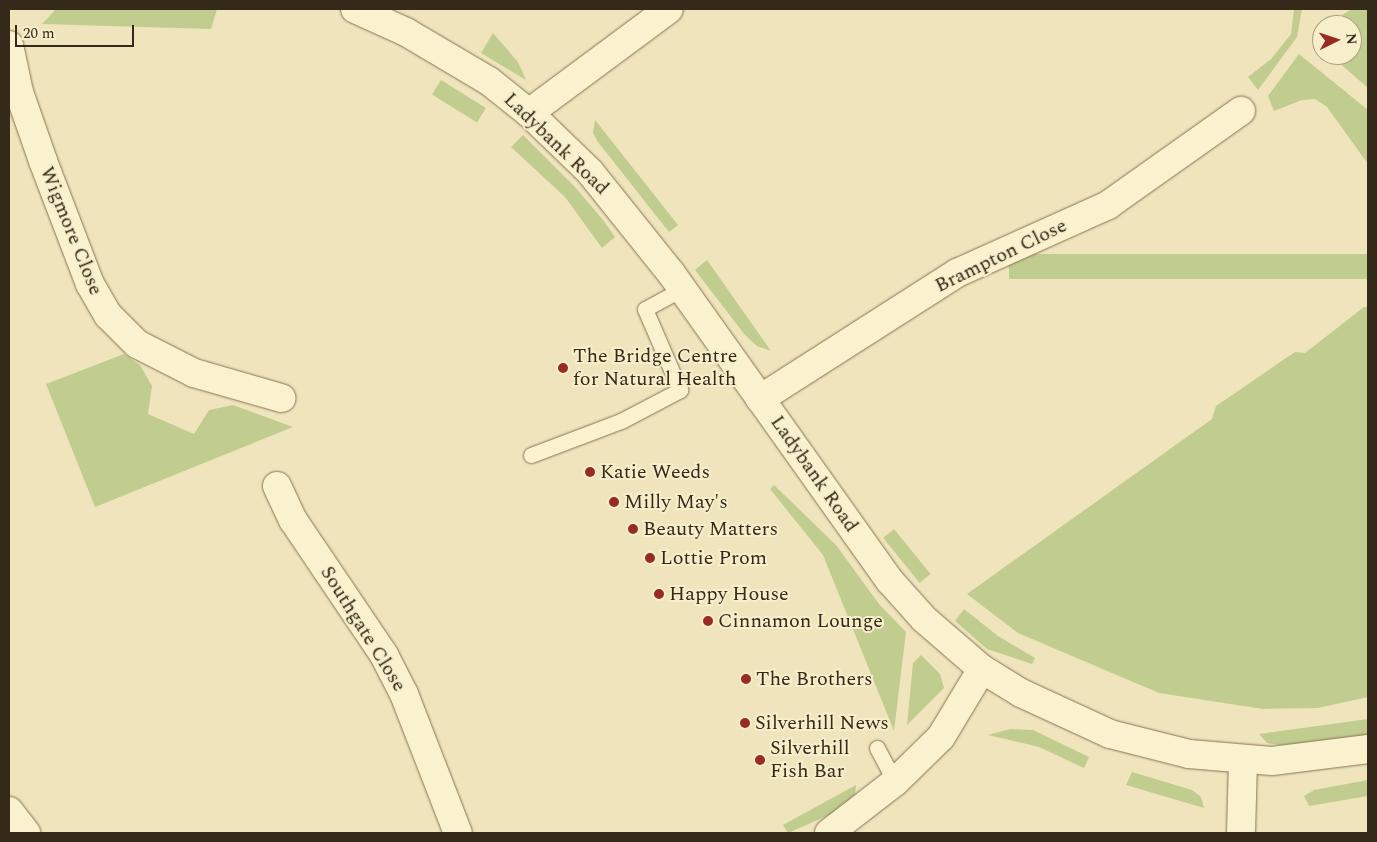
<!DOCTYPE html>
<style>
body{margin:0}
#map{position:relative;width:1377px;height:842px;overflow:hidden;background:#efe4bb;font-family:Spectral,serif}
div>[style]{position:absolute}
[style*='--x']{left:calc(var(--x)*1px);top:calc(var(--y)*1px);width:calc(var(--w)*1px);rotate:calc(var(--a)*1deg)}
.green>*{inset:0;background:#c1cd8f;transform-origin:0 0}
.roads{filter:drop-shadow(0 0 1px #877354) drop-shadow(0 0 1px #877354)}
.service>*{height:15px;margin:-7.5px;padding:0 7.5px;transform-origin:7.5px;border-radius:7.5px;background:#faf1ce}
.minor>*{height:28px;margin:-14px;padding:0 14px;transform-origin:14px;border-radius:14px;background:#faf1ce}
.tertiary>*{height:28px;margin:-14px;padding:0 14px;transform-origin:14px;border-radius:14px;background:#faf1ce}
.dots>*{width:14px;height:14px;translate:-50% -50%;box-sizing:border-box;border:2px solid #f7eeca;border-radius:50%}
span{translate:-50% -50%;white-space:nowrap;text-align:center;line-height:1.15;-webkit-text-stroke:4px #f7eeca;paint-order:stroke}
.street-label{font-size:20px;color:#35291a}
.poi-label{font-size:20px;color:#35291a}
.left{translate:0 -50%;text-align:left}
.frame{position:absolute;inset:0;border:10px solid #35291a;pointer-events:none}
.north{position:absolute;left:1312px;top:15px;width:50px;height:50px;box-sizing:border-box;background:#f7eeca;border:1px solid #a99f84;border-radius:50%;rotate:86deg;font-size:14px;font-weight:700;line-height:20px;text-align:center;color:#35291a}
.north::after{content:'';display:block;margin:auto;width:18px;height:22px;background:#982b22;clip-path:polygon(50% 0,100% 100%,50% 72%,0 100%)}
.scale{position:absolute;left:15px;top:25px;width:119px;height:22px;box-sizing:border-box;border:2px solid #35291a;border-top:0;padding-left:6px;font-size:15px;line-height:18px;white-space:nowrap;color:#35291a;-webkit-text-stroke:4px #f7eeca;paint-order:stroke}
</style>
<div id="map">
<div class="green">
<div style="clip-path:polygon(56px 9px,217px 9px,211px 29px,42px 24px)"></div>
<div style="clip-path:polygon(1294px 9px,1302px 9px,1297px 37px,1258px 90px,1248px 77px,1271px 59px,1291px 34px)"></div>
<div style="clip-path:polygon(1352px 9px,1368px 9px,1368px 88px,1330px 55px,1352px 55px,1352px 25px,1326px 25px)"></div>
<div style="clip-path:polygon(493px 33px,518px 62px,526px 80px,481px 53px)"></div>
<div style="clip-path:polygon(1299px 54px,1368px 110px,1368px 164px,1327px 107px,1315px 99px,1302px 100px,1274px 111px,1268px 96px)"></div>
<div style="left:441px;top:80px;width:53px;height:17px;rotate:32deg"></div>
<div style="clip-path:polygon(595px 120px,678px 225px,669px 232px,598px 142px,593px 133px)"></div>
<div style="clip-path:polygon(523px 135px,575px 187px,603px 220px,615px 237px,602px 248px,565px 197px,511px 147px)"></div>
<div style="left:1368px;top:254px;width:25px;height:359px;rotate:90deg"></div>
<div style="clip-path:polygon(707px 260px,771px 351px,757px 346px,745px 335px,695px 270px)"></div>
<div style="clip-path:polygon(1364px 307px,1368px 307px,1368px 697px,1318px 708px,1263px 709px,1159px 693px,1018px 633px,967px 594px,1212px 419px,1216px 406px,1295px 352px,1305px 353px)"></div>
<div style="clip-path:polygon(124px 354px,140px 365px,152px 386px,148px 414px,194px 434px,209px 410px,233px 405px,293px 427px,95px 507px,46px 384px)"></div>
<div style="clip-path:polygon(774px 485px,836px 545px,879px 604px,906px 632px,894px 731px,823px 555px,770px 489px)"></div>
<div style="left:894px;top:529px;width:58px;height:14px;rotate:51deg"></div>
<div style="clip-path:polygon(964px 609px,998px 636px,1035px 658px,1032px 664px,987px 649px,955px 621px)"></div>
<div style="clip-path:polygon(921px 655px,940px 674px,944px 688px,907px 725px,913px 663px)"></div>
<div style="clip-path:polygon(1368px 719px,1368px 735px,1321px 744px,1284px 746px,1267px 743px,1259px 734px)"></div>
<div style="clip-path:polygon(1010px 729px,1033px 730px,1089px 757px,1084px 768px,1039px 747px,988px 735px)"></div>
<div style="clip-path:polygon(1132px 772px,1192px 790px,1201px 797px,1204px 808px,1126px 785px)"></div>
<div style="clip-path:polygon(1368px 780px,1368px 796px,1309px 806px,1304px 796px,1314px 790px)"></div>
<div style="clip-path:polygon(856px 785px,855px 796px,838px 811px,788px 833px,783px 825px)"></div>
</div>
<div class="roads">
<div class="service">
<div style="--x:531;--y:455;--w:96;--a:-20.7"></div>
<div style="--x:621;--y:421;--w:67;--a:-27.7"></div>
<div style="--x:680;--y:390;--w:88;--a:-113.4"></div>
<div style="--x:645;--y:309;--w:42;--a:-28.4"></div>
<div style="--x:877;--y:748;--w:38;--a:62"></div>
</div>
<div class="minor">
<div style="--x:9;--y:45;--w:48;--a:78"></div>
<div style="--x:19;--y:92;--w:73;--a:70.8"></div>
<div style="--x:43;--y:161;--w:132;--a:69.1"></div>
<div style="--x:90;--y:284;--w:36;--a:60"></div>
<div style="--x:108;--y:315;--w:41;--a:45"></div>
<div style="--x:137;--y:344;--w:64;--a:27"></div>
<div style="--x:194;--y:373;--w:91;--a:16"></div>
<div style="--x:529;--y:113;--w:174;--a:-36.6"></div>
<div style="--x:760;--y:399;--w:234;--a:-32.6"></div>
<div style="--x:957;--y:273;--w:166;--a:-24.2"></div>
<div style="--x:1108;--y:205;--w:163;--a:-35.3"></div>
<div style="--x:277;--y:486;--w:38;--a:65"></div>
<div style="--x:293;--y:520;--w:163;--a:56"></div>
<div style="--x:384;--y:655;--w:44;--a:62.9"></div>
<div style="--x:404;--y:694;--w:149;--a:68.8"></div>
<div style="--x:9;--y:811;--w:28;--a:52"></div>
<div style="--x:829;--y:833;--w:83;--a:-37.7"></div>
<div style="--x:895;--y:782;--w:64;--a:-44.4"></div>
<div style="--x:941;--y:737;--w:79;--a:-58.9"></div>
<div style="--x:1241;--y:833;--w:73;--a:-88.4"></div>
</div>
<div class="tertiary">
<div style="--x:355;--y:9;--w:56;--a:24.3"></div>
<div style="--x:406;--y:32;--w:96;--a:30.6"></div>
<div style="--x:489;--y:81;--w:51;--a:38.7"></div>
<div style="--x:529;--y:113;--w:85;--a:44"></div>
<div style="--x:590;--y:172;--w:129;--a:51.3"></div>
<div style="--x:671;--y:273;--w:378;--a:54.6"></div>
<div style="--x:890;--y:581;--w:51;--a:48.2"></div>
<div style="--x:924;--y:619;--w:77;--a:40.8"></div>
<div style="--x:982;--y:669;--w:46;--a:31.6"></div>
<div style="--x:1021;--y:693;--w:98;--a:24.7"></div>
<div style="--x:1110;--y:734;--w:81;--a:14.2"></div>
<div style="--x:1189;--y:754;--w:83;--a:4.8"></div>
<div style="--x:1272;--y:761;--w:97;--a:-7.1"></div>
</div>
</div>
<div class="dots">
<div style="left:563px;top:368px;background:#982b22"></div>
<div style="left:590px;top:472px;background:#982b22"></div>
<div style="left:614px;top:502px;background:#982b22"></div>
<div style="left:633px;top:529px;background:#982b22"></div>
<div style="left:650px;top:558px;background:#982b22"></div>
<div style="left:659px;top:594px;background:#982b22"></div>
<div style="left:708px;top:621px;background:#982b22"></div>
<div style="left:746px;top:679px;background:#982b22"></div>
<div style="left:745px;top:723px;background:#982b22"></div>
<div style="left:760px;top:760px;background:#982b22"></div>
</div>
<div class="street-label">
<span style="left:556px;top:144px;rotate:44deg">Ladybank Road</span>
<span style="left:71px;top:231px;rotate:68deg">Wigmore Close</span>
<span style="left:1001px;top:256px;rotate:-26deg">Brampton Close</span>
<span style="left:814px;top:474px;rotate:55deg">Ladybank Road</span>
<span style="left:363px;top:629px;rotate:58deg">Southgate Close</span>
</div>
<div class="poi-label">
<span class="left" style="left:573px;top:368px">The Bridge Centre<br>for Natural Health</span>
<span class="left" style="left:600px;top:472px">Katie Weeds</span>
<span class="left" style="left:624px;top:502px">Milly May's</span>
<span class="left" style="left:643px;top:529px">Beauty Matters</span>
<span class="left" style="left:660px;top:558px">Lottie Prom</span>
<span class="left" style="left:669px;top:594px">Happy House</span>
<span class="left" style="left:718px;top:621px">Cinnamon Lounge</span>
<span class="left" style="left:756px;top:679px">The Brothers</span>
<span class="left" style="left:755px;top:723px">Silverhill News</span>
<span class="left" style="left:770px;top:760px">Silverhill<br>Fish Bar</span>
</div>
<div class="frame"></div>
<div class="north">N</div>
<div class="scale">20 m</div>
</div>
